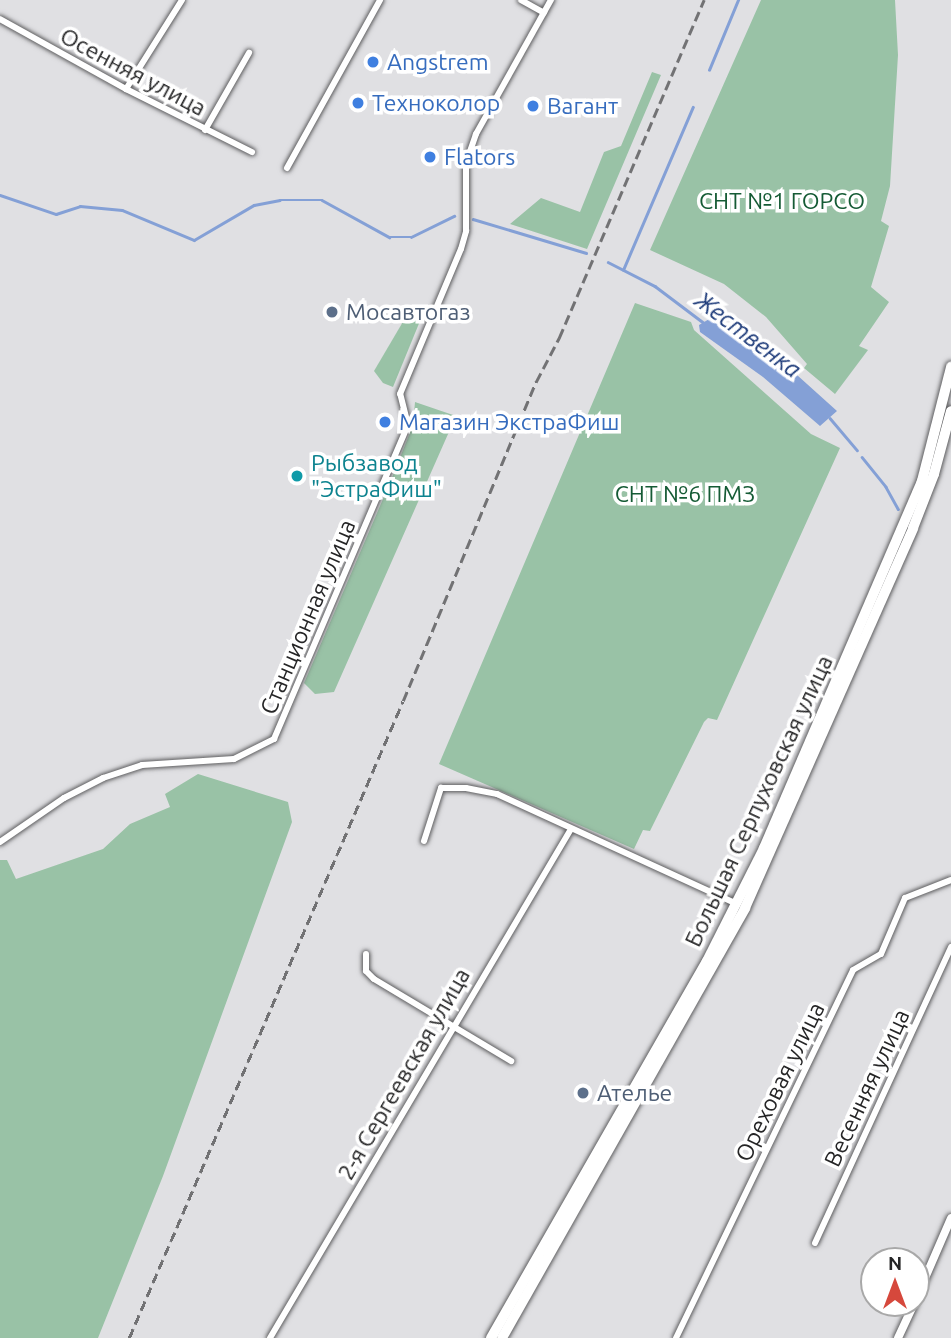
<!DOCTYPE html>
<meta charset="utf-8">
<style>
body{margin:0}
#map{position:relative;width:951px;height:1338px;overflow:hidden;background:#e0e0e3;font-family:Ubuntu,sans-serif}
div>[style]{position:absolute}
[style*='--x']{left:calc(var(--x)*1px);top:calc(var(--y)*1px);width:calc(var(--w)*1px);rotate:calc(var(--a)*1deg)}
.green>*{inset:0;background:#99c2a6}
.water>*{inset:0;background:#84a0d6}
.stream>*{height:2.5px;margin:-1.25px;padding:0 1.25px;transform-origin:1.25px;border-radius:1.25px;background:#84a0d6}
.roads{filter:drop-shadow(0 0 2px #5e5e60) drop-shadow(0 0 2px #5e5e60)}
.minor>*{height:6px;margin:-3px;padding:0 3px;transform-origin:3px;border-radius:3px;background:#fff}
.tertiary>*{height:8px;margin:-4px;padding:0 4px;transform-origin:4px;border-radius:4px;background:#fff}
.primary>*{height:10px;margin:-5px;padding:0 5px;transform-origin:5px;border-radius:5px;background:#fff}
.rail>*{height:2.5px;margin-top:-1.25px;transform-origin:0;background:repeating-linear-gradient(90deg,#727274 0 10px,transparent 0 15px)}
.dots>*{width:19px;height:19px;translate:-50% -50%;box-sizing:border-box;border:4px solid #fff;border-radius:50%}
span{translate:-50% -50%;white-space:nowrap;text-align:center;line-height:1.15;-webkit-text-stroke:7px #fff;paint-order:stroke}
.shop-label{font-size:23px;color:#366cbe}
.left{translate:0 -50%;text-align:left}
.street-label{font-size:23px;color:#252526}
.park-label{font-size:23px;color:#155b35}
.service-label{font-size:23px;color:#4e5e75}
.culture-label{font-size:23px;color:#0d838f}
.water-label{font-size:24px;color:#193777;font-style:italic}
.north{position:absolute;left:860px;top:1247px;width:70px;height:70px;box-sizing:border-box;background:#fff;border:2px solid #a8a8a8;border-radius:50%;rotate:0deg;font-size:19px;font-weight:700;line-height:28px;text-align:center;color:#252526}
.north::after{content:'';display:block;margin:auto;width:24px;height:32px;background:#d6483c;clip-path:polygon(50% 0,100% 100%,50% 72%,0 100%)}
</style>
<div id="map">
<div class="green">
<div style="clip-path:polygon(761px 0,895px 0,898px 55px,890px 186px,881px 221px,889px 226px,871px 287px,889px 302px,859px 346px,868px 350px,835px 394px,804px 368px,807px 364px,766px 317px,724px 284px,650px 250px)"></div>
<div style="clip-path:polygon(652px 72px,661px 75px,587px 249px,510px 224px,541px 198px,580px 212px,604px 152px,621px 146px)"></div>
<div style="clip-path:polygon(635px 303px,691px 322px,694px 330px,811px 434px,840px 448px,717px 720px,708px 718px,704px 722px,650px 831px,643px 830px,634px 849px,439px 764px)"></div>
<div style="clip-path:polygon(409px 316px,419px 316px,420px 321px,393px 387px,383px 383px,374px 371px,404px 320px)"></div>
<div style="clip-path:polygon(415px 402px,456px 416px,334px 692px,315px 694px,304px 683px,389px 485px,413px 425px)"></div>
<div style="clip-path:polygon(198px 774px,288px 802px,292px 822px,163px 1176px,98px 1338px,0 1338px,0 860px,7px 860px,16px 879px,103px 849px,130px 824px,170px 807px,165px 794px)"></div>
</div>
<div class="water">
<div style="clip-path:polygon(711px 318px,726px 323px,756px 347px,777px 357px,837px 411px,820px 426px,763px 377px,700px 332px,699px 325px)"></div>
</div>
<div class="stream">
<div style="--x:709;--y:70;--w:76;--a:-67.5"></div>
<div style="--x:0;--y:195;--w:59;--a:18.7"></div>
<div style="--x:56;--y:214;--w:25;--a:-18"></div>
<div style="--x:80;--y:206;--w:42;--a:5.4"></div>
<div style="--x:122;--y:210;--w:78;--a:22.6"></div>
<div style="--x:194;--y:240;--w:69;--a:-30.3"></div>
<div style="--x:254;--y:205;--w:26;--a:-11"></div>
<div style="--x:280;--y:200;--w:42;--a:0"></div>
<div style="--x:322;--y:200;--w:77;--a:28.9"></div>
<div style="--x:389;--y:237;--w:22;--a:0"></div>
<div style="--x:411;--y:237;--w:48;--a:-26"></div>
<div style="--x:473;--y:219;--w:118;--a:16.7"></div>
<div style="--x:608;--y:262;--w:53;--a:27.1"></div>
<div style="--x:655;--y:286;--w:61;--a:37.1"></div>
<div style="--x:623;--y:270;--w:177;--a:-66.8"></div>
<div style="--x:830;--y:418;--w:42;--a:49.8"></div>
<div style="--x:862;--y:457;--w:38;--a:51"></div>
<div style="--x:886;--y:487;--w:25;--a:61"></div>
</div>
<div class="roads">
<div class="minor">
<div style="--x:521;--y:0;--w:26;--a:29"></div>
<div style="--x:0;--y:19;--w:144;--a:29.1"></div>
<div style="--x:126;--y:89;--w:141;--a:26.6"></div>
<div style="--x:126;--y:89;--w:105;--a:-57.8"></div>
<div style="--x:205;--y:130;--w:89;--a:-60.3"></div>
<div style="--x:287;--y:168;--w:192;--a:-61"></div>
<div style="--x:424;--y:841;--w:56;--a:-72.2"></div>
<div style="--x:441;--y:788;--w:25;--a:0"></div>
<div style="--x:466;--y:788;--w:32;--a:11"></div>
<div style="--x:497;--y:794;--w:264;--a:24.6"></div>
<div style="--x:0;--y:842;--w:78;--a:-34.5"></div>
<div style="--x:64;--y:798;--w:44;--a:-27.1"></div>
<div style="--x:103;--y:778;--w:41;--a:-18.4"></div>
<div style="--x:142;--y:765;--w:92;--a:-3.7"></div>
<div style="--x:234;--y:759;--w:45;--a:-26.6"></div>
<div style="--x:274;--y:739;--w:341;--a:-66.9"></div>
<div style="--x:408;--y:425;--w:32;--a:-104"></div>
<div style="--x:400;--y:394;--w:157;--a:-67.2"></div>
<div style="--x:461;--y:249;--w:19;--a:-74"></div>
<div style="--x:466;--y:231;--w:68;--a:-90"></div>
<div style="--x:466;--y:163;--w:31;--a:-71"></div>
<div style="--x:476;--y:134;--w:154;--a:-60.8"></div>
<div style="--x:366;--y:954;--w:17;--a:90"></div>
<div style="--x:366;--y:971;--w:11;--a:45"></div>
<div style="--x:374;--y:979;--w:160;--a:30.9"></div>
<div style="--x:815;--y:1243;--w:326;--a:-65.3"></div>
<div style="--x:270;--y:1338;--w:591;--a:-59.4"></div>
<div style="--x:676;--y:1338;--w:408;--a:-64.3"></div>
<div style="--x:853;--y:970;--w:32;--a:-30"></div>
<div style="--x:881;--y:954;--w:61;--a:-66.8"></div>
<div style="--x:905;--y:898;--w:49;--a:-21.4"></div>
</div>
<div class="tertiary">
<div style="--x:916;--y:1299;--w:88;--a:-66.6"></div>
<div style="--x:898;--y:1338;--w:38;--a:-65"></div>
</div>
<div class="primary">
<div style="--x:491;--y:1338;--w:434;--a:-60.2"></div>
<div style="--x:707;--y:961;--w:127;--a:-63.2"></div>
<div style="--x:764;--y:848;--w:400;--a:-66.7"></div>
<div style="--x:922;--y:481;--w:118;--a:-75.7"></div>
<div style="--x:502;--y:1338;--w:494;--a:-60.5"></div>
<div style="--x:745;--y:908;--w:415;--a:-66.1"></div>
<div style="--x:913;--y:528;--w:58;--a:-68.7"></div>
<div style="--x:934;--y:474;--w:65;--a:-74.9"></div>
</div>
</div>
<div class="rail">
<div style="--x:129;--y:1338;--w:693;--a:-66.73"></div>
<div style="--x:403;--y:701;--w:346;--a:-67.4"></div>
<div style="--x:536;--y:382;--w:50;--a:-62.4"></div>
<div style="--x:559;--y:338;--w:368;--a:-66.8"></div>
</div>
<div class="dots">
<div style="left:373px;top:62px;background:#3f7fe0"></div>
<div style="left:358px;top:103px;background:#3f7fe0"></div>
<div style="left:533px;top:106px;background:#3f7fe0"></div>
<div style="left:430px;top:157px;background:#3f7fe0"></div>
<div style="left:332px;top:312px;background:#5c6f8a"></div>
<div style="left:385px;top:422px;background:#3f7fe0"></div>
<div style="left:297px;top:476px;background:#0f9aa8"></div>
<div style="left:583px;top:1093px;background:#5c6f8a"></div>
</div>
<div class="shop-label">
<span class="left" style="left:387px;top:62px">Angstrem</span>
<span class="left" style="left:372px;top:103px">Техноколор</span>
<span class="left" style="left:547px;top:106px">Вагант</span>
<span class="left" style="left:444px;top:157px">Flators</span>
<span class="left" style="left:399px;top:422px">Магазин ЭкстраФиш</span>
</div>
<div class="street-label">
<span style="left:133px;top:72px;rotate:28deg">Осенняя улица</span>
<span style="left:308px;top:617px;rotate:-67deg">Станционная улица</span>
<span style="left:759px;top:801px;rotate:-65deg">Большая Серпуховская улица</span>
<span style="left:404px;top:1074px;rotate:-60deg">2-я Сергеевская улица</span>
<span style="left:780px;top:1082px;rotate:-64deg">Ореховая улица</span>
<span style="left:867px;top:1088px;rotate:-65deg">Весенняя улица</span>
</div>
<div class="park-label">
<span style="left:782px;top:201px">СНТ №1 ГОРСО</span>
<span style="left:685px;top:494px">СНТ №6 ПМЗ</span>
</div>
<div class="service-label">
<span class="left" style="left:346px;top:312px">Мосавтогаз</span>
<span class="left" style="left:597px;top:1093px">Ателье</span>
</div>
<div class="culture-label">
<span class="left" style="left:311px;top:476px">Рыбзавод<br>"ЭстраФиш"</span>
</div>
<div class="water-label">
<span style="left:748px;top:335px;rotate:37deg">Жественка</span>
</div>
<div class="north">N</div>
</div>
